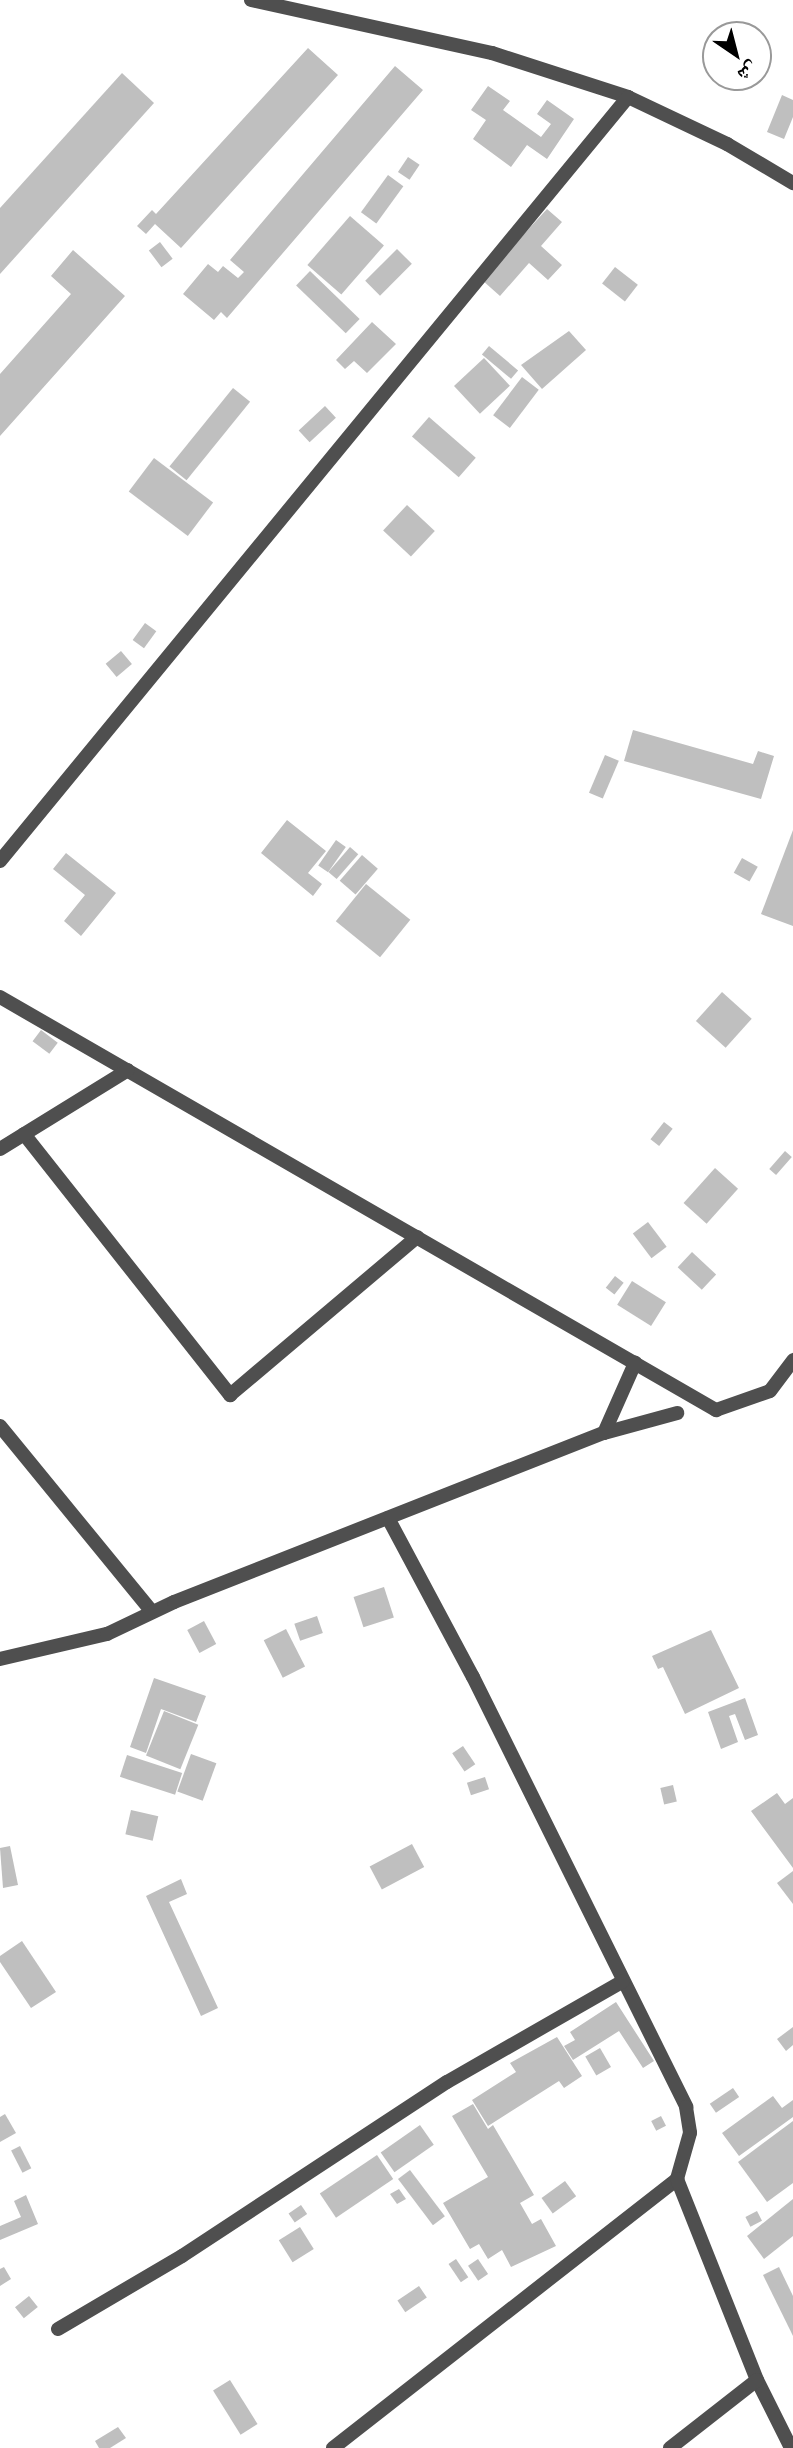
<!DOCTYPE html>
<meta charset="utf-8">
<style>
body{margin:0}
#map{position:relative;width:793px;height:2448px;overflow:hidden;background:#fff;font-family:"Nunito Sans","Noto Naskh Arabic",sans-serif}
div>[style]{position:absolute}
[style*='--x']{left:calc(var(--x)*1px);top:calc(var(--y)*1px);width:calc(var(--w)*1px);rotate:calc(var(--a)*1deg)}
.building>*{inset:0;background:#bfbfbf;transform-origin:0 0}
.street>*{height:14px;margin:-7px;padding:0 7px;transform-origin:7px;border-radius:7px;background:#4f4f4f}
span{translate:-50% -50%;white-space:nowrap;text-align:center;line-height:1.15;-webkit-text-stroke:5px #fff;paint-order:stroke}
.north{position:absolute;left:702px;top:21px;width:70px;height:70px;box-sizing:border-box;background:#fff;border:2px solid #999;border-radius:50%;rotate:145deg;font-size:19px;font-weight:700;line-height:28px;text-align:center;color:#000}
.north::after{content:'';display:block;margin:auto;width:24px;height:32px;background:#000;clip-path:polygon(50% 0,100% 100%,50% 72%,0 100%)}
</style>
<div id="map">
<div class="building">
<div style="clip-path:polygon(308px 48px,338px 75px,181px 248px,155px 224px,146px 234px,137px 226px,152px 210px,156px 214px)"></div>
<div style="clip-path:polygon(395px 66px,423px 90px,227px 318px,221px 312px,214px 320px,183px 294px,208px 264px,218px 272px,223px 266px,238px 278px,244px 272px,230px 260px)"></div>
<div style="clip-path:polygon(122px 73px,154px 103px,0 274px,0 208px)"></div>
<div style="clip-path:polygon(488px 86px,510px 101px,503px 110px,541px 137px,551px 124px,537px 114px,547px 100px,574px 119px,547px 159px,527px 145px,511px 167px,473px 139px,486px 120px,471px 110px)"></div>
<div style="clip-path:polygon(782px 95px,793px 100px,793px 117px,784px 139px,767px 132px)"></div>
<div style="left:408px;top:157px;width:14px;height:18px;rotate:34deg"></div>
<div style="left:388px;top:175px;width:19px;height:46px;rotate:36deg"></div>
<div style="clip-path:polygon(547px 209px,562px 222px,541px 246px,562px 265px,548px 280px,529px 263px,500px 296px,482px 280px)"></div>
<div style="left:350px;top:216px;width:45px;height:65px;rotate:41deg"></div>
<div style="left:160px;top:242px;width:21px;height:14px;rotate:53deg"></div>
<div style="left:397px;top:249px;width:21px;height:45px;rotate:45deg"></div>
<div style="clip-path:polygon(73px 250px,125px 296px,0 436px,0 374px,71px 294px,51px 276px)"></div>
<div style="left:615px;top:267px;width:29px;height:21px;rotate:38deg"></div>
<div style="left:310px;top:271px;width:69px;height:20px;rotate:44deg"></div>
<div style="clip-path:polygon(372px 322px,396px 344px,367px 373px,354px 361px,345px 369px,336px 360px)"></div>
<div style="clip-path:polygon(569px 331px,586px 350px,542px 389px,521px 365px)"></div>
<div style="left:489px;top:346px;width:38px;height:11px;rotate:40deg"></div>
<div style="left:484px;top:358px;width:38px;height:41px;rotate:47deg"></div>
<div style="left:522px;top:377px;width:21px;height:48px;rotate:37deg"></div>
<div style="left:233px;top:388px;width:22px;height:101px;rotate:39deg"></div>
<div style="left:325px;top:406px;width:16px;height:36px;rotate:47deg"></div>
<div style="left:429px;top:417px;width:62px;height:26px;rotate:41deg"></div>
<div style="left:154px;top:458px;width:74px;height:42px;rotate:37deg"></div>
<div style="left:407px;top:505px;width:38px;height:35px;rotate:43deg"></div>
<div style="left:145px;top:623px;width:14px;height:21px;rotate:36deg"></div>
<div style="left:121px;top:651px;width:17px;height:20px;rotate:50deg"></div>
<div style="clip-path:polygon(633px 730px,753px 764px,758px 751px,774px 756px,761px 799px,624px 761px)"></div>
<div style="left:605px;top:755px;width:15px;height:41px;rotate:23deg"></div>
<div style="clip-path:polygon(287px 820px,326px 851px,308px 873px,322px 884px,313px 896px,261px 853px)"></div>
<div style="clip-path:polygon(793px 830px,793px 926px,761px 914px)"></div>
<div style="left:336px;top:840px;width:12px;height:31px;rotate:35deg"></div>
<div style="left:350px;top:847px;width:11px;height:33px;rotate:41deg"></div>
<div style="clip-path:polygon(66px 853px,116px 893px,81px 936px,64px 921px,85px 895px,53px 869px)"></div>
<div style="left:362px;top:855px;width:21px;height:34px;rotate:41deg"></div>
<div style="left:742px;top:858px;width:18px;height:17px;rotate:29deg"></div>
<div style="left:366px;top:884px;width:57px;height:48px;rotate:39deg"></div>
<div style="left:722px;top:992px;width:40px;height:39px;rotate:42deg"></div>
<div style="left:41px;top:1030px;width:21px;height:14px;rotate:37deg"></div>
<div style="left:664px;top:1122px;width:11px;height:22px;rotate:38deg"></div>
<div style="left:785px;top:1151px;width:9px;height:24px;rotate:41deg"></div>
<div style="left:715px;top:1168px;width:31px;height:47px;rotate:42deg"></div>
<div style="left:648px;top:1222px;width:31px;height:19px;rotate:53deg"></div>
<div style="left:692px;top:1252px;width:33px;height:21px;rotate:43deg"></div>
<div style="left:615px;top:1276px;width:11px;height:15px;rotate:38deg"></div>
<div style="left:632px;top:1281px;width:40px;height:28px;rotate:32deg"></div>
<div style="left:384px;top:1587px;width:32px;height:32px;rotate:72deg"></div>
<div style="left:317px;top:1616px;width:18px;height:24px;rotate:71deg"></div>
<div style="left:204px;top:1621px;width:26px;height:19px;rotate:62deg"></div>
<div style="left:286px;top:1629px;width:42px;height:25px;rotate:63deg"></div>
<div style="clip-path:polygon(711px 1630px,739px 1688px,685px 1714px,663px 1667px,658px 1669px,652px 1656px)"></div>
<div style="clip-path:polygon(154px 1678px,206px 1696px,196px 1722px,161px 1709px,146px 1753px,130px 1747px)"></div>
<div style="clip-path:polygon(745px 1698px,758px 1735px,745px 1740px,735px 1714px,729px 1716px,738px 1742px,721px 1749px,708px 1712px)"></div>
<div style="left:164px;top:1711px;width:37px;height:48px;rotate:22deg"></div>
<div style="left:463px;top:1746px;width:22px;height:13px;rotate:56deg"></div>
<div style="left:191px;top:1754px;width:27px;height:40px;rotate:20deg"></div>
<div style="left:127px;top:1755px;width:58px;height:23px;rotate:18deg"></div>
<div style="left:485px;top:1777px;width:13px;height:19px;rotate:72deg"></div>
<div style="left:673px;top:1785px;width:17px;height:13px;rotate:77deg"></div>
<div style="clip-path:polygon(777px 1793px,785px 1804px,793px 1798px,793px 1868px,751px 1811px)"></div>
<div style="left:131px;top:1810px;width:28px;height:25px;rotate:13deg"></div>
<div style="left:412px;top:1844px;width:26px;height:48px;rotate:62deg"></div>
<div style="clip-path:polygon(10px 1846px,18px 1885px,3px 1888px,0 1848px)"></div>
<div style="clip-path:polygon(793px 1871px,793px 1904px,777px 1883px)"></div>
<div style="clip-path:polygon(181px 1879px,187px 1894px,169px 1902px,218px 2008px,201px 2016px,146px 1896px)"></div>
<div style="clip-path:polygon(22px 1941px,56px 1992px,31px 2008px,0 1962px,0 1956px)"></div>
<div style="clip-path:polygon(616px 2002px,654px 2061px,643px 2068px,619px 2031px,573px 2060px,564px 2046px,575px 2040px,570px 2032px)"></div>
<div style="clip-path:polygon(793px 2027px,793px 2045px,786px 2051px,777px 2039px)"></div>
<div style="clip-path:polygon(557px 2037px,582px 2076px,564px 2088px,559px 2081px,488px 2126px,472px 2100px,516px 2072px,510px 2063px)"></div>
<div style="left:600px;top:2048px;width:22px;height:17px;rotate:60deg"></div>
<div style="left:733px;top:2088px;width:11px;height:28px;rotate:56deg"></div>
<div style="clip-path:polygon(773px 2096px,782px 2108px,793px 2100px,793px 2117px,739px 2156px,722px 2133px)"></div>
<div style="clip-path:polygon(473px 2104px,488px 2129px,493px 2125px,534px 2195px,520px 2203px,532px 2224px,541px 2219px,556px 2246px,511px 2267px,502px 2250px,488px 2259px,479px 2244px,470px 2249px,443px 2203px,488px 2177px,452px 2116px)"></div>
<div style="clip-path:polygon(5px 2114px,16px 2133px,0 2142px,0 2117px)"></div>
<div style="left:661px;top:2116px;width:11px;height:11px;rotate:63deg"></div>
<div style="clip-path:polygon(793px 2121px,793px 2183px,767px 2202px,738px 2162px)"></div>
<div style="left:420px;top:2125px;width:24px;height:48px;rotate:55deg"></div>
<div style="left:20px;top:2146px;width:25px;height:10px;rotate:63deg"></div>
<div style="left:377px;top:2155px;width:29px;height:69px;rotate:56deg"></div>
<div style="left:410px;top:2170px;width:58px;height:15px;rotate:53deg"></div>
<div style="left:565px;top:2181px;width:19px;height:29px;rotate:54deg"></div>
<div style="clip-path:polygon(399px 2189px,406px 2199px,397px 2204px,390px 2194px)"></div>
<div style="clip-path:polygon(26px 2195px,38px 2224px,0 2240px,0 2226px,21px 2217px,14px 2201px)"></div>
<div style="clip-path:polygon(793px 2199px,793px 2236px,764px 2259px,747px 2236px)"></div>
<div style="left:301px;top:2205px;width:11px;height:15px;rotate:56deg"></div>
<div style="left:757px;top:2211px;width:11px;height:13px;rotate:63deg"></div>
<div style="left:300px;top:2227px;width:26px;height:25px;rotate:58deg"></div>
<div style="left:456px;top:2259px;width:22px;height:9px;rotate:56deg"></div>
<div style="left:478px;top:2259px;width:18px;height:12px;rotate:56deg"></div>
<div style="clip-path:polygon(4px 2267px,11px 2279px,0 2286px,0 2269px)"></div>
<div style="clip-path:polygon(779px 2267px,793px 2296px,793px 2336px,763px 2275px)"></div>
<div style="left:419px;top:2286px;width:14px;height:26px;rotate:56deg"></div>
<div style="left:29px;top:2296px;width:14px;height:18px;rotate:51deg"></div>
<div style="left:230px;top:2380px;width:52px;height:20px;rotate:58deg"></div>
<div style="clip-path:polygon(118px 2427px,126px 2438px,110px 2448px,99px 2448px,95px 2441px)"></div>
</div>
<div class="street">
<div style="--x:251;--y:0;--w:247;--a:12.4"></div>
<div style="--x:492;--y:53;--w:143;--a:17.9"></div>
<div style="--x:628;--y:97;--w:110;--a:25.4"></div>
<div style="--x:727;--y:144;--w:77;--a:30.6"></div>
<div style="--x:0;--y:861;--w:989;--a:-50.58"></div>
<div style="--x:0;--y:997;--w:827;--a:29.98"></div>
<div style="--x:716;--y:1410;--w:57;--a:-19.4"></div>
<div style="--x:770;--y:1391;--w:39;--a:-53"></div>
<div style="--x:24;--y:1134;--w:333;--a:51.7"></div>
<div style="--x:230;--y:1395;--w:245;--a:-40.2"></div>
<div style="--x:0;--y:1149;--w:150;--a:-31.7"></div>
<div style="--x:0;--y:1426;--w:240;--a:50.7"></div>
<div style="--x:604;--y:1433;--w:76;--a:-15.3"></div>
<div style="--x:388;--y:1518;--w:180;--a:61.9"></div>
<div style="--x:473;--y:1677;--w:480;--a:63.6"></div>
<div style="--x:686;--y:2107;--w:26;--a:81"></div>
<div style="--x:690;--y:2133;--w:48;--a:105.8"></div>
<div style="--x:0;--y:1659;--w:110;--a:-13.2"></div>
<div style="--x:107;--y:1634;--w:74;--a:-25.5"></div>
<div style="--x:174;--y:1602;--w:462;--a:-21.5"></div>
<div style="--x:604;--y:1433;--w:77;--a:-66.1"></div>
<div style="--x:58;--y:2329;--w:144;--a:-30.5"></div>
<div style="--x:182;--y:2256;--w:317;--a:-33.3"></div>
<div style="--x:447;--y:2082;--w:203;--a:-29.8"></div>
<div style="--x:333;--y:2448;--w:437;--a:-38"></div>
<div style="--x:677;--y:2179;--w:216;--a:68.3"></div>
<div style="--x:757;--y:2380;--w:76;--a:63.4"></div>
<div style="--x:670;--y:2448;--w:110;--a:-38"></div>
</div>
<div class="north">ش</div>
</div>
